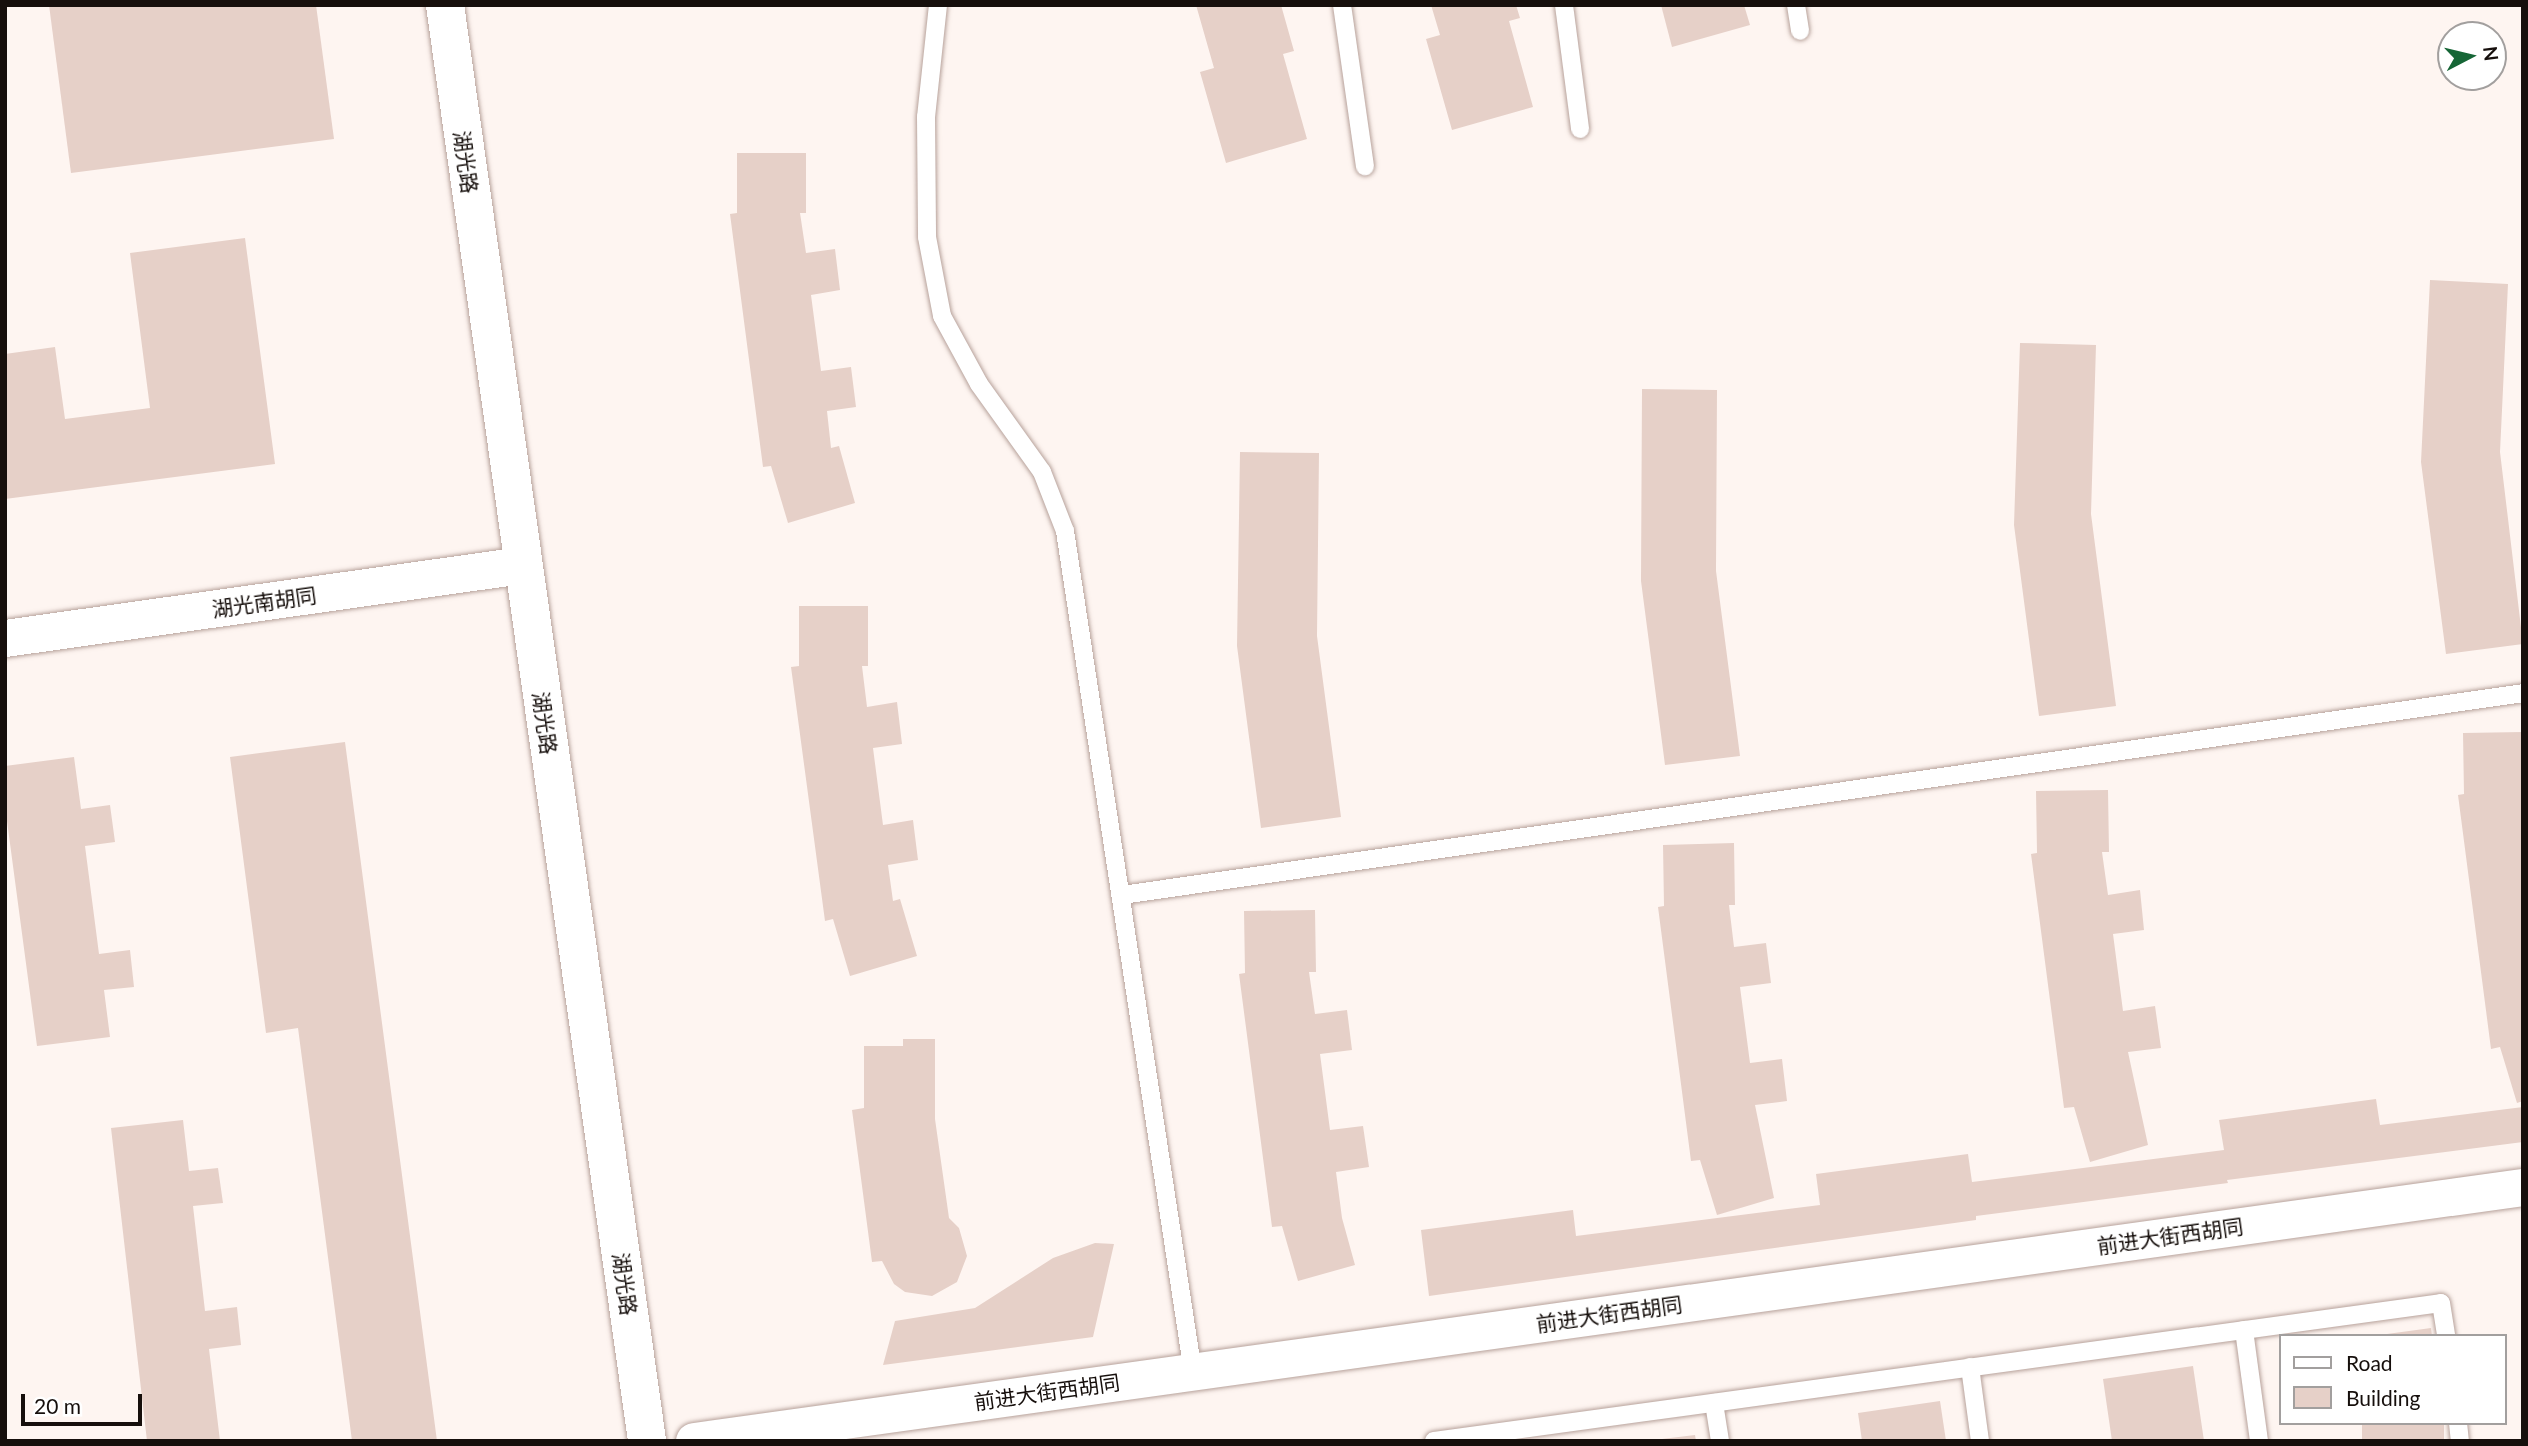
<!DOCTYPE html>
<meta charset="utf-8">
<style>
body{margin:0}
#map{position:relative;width:2528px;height:1446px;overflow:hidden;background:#fef5f1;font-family:Lato,"Noto Sans SC",sans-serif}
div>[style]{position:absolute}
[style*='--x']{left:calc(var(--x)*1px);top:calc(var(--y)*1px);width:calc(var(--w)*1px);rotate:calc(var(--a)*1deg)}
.building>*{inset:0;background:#e6d0c8;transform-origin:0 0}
.roads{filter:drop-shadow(0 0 2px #b7a29b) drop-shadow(0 0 2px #b7a29b)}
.service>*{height:18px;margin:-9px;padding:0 9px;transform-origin:9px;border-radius:9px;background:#fff}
.minor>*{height:37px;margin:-18.5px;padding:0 18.5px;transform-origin:18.5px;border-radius:18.5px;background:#fff}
.tertiary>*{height:38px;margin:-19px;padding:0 19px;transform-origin:19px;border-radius:19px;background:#fff}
span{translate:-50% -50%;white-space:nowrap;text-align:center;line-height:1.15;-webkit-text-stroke:7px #fff;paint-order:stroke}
.street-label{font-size:21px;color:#160f0c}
.frame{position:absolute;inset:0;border:7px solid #160f0c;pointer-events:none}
.legend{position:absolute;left:2279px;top:1334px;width:228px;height:91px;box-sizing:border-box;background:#fff;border:2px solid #a29f9e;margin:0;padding:9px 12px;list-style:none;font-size:21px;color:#160f0c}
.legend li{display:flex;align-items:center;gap:14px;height:35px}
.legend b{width:35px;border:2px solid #a29f9e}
.north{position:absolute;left:2437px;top:21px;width:70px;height:70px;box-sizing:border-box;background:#fff;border:2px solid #a29f9e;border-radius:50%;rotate:83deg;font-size:19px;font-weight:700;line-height:28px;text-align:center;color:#160f0c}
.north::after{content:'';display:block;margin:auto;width:24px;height:32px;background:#166636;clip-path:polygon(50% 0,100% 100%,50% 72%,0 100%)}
.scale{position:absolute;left:21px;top:1394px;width:121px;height:32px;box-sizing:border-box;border:4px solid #160f0c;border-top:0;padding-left:9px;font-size:21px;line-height:24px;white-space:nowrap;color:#160f0c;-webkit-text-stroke:5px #fff;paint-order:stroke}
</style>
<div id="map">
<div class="building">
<div style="clip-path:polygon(49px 5px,316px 5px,334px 139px,71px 173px)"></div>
<div style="clip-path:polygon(1196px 5px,1281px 5px,1294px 51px,1283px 54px,1307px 139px,1226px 163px,1200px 72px,1214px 68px)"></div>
<div style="clip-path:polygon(1431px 5px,1516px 5px,1520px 18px,1509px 21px,1533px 107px,1452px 130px,1426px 39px,1440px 35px)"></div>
<div style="clip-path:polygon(1661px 5px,1744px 5px,1750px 25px,1672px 47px)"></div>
<div style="clip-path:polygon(737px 153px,806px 153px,806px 213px,800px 213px,806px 253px,835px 249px,840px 290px,811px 295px,821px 371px,851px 367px,856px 407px,827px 411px,831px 448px,839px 446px,855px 503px,788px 523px,771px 466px,763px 467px,730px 214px,737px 213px)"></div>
<div style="clip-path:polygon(245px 238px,275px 464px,5px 499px,5px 354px,55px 347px,65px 419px,150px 408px,130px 253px)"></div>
<div style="clip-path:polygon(2430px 280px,2508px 284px,2500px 452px,2523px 644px,2446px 654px,2421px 462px)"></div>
<div style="clip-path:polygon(2020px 343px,2096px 345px,2091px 514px,2116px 706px,2039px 716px,2014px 525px)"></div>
<div style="clip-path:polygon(1642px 389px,1717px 390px,1716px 571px,1740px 756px,1665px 765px,1641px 581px)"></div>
<div style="clip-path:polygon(1240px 452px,1319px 453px,1317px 636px,1341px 817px,1261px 828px,1237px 646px)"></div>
<div style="clip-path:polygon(799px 606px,868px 606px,868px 666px,862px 666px,867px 707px,897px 702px,902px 744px,873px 748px,883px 825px,913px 820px,918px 860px,888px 865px,893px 901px,900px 899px,917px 956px,850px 976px,833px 919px,825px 921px,791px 667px,799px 666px)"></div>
<div style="clip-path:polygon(2523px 732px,2523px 1101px,2517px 1103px,2500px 1047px,2491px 1049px,2458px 795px,2464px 794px,2463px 733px)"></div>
<div style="clip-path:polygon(345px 742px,437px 1441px,352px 1441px,298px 1028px,266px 1033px,230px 757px)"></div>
<div style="clip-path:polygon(74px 757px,81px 809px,110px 805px,115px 842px,85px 846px,99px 954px,130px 950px,134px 987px,104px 990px,110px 1037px,37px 1046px,5px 806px,5px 766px)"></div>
<div style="clip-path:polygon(2108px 790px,2109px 852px,2102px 852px,2108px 895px,2140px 890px,2144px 930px,2113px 934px,2123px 1011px,2155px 1006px,2161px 1048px,2128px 1052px,2148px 1145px,2090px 1162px,2074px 1107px,2064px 1108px,2031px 854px,2037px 853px,2036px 791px)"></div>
<div style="clip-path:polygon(1734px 843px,1735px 905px,1729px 905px,1734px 947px,1766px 943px,1771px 983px,1740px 987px,1750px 1063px,1782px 1059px,1787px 1101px,1755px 1105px,1774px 1198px,1717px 1215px,1700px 1160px,1691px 1161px,1658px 907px,1664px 906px,1663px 845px)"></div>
<div style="clip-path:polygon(1315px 910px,1316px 972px,1309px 972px,1315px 1014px,1347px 1010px,1352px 1050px,1320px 1054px,1330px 1130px,1363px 1126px,1369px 1167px,1336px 1172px,1342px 1218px,1355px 1265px,1298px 1281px,1282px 1226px,1272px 1227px,1239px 974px,1245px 973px,1244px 911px)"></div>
<div style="clip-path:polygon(903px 1039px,935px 1039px,935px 1119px,949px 1218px,959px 1228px,967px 1256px,957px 1282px,932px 1296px,905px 1292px,894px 1284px,882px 1261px,872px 1262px,852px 1110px,864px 1108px,864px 1046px,903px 1046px)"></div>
<div style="clip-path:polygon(2376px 1099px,2380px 1125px,2523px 1107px,2523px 1142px,2227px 1180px,2228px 1183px,1976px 1216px,1976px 1220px,1429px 1296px,1421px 1230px,1573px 1210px,1576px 1236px,1820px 1205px,1816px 1174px,1968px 1154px,1972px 1182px,2224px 1150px,2219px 1120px)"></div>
<div style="clip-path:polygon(183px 1120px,189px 1171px,218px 1168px,223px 1203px,193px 1206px,205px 1311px,237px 1307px,241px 1345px,209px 1349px,220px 1441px,147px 1441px,111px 1128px)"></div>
<div style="clip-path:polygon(1095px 1243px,1114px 1244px,1093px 1337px,883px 1365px,895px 1321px,975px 1308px,1053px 1258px)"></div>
<div style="clip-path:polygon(2431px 1328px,2432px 1336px,2387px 1336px,2387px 1334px)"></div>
<div style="clip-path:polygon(2193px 1366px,2204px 1441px,2112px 1441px,2103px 1379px)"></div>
<div style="clip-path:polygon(1940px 1401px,1946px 1441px,1862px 1441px,1858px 1413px)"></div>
<div style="left:2362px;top:1423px;width:82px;height:18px"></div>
<div style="clip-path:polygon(1695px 1435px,1696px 1441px,1662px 1441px,1662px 1439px)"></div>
</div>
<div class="roads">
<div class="service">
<div style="--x:938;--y:5;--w:113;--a:96.1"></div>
<div style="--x:926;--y:117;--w:120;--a:89.5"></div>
<div style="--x:927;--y:237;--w:80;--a:79.2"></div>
<div style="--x:942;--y:316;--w:77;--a:61.4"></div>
<div style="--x:979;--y:384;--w:108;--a:54.4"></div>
<div style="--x:1042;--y:472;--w:63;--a:68.7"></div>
<div style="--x:1065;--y:531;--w:851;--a:81.35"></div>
<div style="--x:1342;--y:5;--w:163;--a:81.9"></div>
<div style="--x:1564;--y:5;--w:125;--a:82.6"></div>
<div style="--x:1796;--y:5;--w:26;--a:81"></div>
<div style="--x:1122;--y:895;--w:1415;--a:-8.2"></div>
<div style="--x:2244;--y:1330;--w:112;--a:82.3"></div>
<div style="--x:1970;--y:1367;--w:75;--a:82.3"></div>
<div style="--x:1714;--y:1403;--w:38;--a:81"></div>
<div style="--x:2458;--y:1423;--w:18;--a:84"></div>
<div style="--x:1434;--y:1441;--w:1016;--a:-7.8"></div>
<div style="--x:2441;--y:1303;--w:33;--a:81"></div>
</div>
<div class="minor">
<div style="--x:5;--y:638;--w:522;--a:-8.04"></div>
<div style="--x:694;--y:1441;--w:1847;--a:-7.91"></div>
</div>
<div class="tertiary">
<div style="--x:445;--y:5;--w:1450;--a:81.99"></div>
</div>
</div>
<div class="street-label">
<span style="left:466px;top:162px;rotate:82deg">湖光路</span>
<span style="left:264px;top:602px;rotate:-8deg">湖光南胡同</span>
<span style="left:545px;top:723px;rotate:82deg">湖光路</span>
<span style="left:2170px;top:1236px;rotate:-8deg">前进大街西胡同</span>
<span style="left:625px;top:1284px;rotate:82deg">湖光路</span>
<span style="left:1609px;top:1314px;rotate:-8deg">前进大街西胡同</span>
<span style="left:1047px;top:1392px;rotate:-8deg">前进大街西胡同</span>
</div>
<div class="frame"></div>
<ul class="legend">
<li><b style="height:9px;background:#fff"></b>Road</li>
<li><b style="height:19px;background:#e6d0c8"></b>Building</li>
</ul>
<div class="north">N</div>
<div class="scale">20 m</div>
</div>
